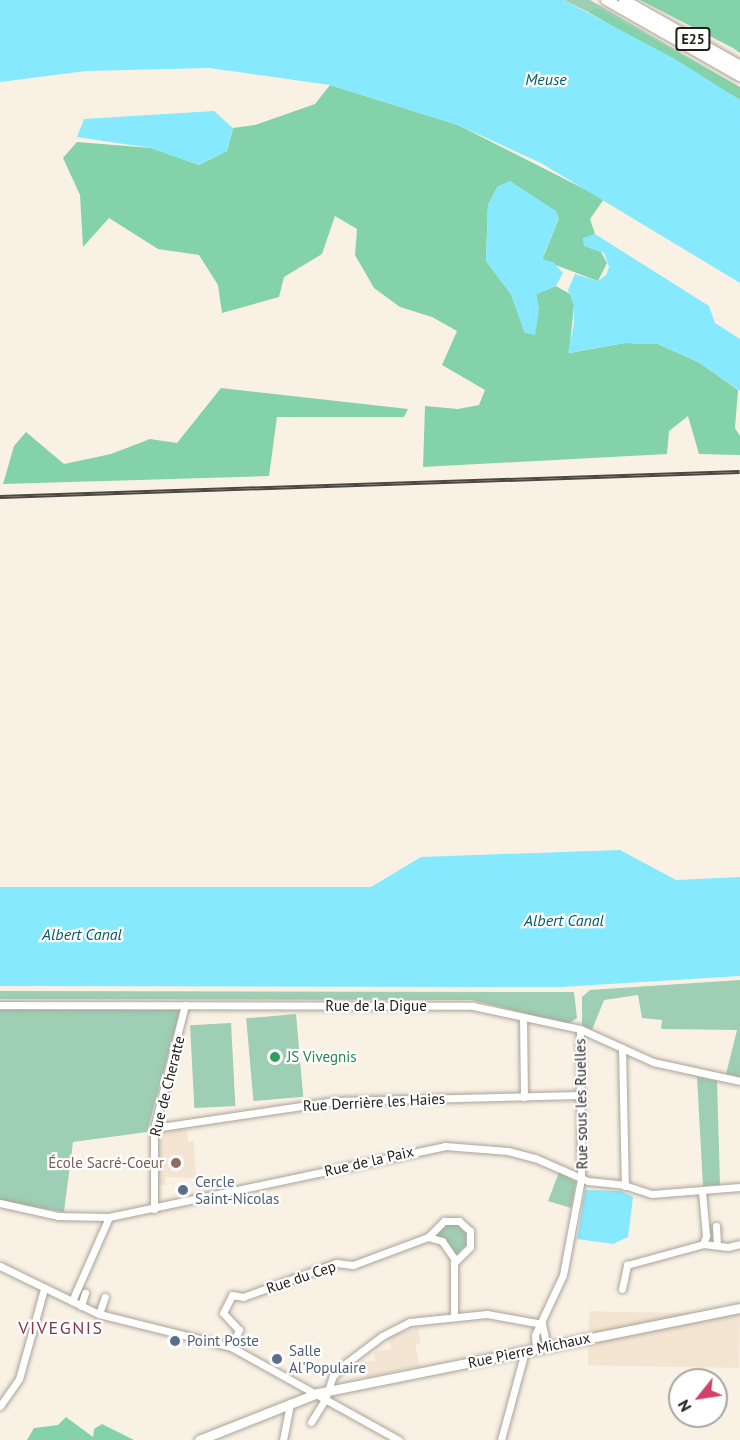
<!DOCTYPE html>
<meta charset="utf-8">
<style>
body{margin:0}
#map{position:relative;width:740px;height:1440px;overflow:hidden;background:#faf1e5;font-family:"PT Sans",sans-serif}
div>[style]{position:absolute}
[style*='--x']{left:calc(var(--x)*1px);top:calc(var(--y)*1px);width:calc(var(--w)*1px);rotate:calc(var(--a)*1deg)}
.built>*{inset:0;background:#f4e5d3;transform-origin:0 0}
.green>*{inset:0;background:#9eceb3;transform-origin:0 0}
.forest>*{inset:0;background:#84d2a9}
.water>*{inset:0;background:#86e9fd}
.roads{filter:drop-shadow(0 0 2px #aba398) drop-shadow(0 0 2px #aba398)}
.minor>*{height:7px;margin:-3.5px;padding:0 3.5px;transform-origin:3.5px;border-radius:3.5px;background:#fff}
.major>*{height:9px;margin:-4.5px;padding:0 4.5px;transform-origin:4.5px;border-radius:4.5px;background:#fff}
.highway>*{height:10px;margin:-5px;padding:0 5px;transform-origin:5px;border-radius:5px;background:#fff}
.rail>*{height:4px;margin-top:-2px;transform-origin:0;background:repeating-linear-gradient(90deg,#fff 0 4.5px,#4b4741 0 9px);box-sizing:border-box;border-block:2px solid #4b4741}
.dots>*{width:16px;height:16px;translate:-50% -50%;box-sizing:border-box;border:3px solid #fff;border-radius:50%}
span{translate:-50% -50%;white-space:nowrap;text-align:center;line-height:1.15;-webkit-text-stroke:4.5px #fff;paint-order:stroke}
.shield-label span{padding:2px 4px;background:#fff;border:2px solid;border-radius:4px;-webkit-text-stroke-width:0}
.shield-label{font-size:14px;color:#23201b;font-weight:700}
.street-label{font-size:15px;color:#23201b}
.leisure-label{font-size:15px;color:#27864d}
.left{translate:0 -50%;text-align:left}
.education-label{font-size:15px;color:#785e54}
.right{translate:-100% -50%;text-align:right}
.service-label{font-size:15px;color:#4e5e75}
.water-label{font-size:16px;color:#005b69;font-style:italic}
.quarter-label{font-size:18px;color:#813a48;letter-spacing:1.5px}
.north{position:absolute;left:668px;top:1368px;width:60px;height:60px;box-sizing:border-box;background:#fff;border:2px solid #a7a6a4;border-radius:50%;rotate:240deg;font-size:16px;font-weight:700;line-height:24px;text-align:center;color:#23201b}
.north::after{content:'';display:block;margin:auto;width:21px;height:27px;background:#d14266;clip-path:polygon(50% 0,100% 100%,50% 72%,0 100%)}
</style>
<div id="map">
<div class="built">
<div style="clip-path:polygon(187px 1129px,188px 1141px,194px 1141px,196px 1178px,165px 1177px,165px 1185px,157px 1185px,157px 1133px)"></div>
<div style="left:740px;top:1314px;width:54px;height:151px;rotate:91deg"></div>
<div style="clip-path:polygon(417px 1328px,421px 1343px,415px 1345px,420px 1366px,366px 1377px,363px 1362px,375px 1360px,374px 1352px,391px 1349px,388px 1337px)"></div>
</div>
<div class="green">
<div style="clip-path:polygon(564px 0,590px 0,740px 87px,597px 7px,588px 12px)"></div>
<div style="clip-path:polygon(740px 980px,740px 1077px,726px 1074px,737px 1030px,661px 1029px,662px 1020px,642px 1018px,638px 995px,604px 1000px,592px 1030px,582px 1025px,582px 997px,590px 990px)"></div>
<div style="clip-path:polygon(0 991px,574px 992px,577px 1018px,568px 1024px,472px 1000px,0 999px)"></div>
<div style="clip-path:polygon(0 1010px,180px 1010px,147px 1132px,73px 1142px,64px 1212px,0 1201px)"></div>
<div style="left:296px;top:1014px;width:83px;height:50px;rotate:85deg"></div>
<div style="left:231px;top:1023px;width:83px;height:41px;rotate:87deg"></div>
<div style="clip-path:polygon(697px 1077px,717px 1081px,720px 1185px,703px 1186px)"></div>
<div style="clip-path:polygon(559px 1172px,576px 1182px,571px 1208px,548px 1201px)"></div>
<div style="clip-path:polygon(446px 1225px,458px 1225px,466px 1233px,466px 1245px,455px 1256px,448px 1243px,435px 1236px)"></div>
</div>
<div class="forest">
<div style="clip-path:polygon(640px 0,740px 0,740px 53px,733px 48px)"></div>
<div style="clip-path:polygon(597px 7px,740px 87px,740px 100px,588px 12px)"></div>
<div style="clip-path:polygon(330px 85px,458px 125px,604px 199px,590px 219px,595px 234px,583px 239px,585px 246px,601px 252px,607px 263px,598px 281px,542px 260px,559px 218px,498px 186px,488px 205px,486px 261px,511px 294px,525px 333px,539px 310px,536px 294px,556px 286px,570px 294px,574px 305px,569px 353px,625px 343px,658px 344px,700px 363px,738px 390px,735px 428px,740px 436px,740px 455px,699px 454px,688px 416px,669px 431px,667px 454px,423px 467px,425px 406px,458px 409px,479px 405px,485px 390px,442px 365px,457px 331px,432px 317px,400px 307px,374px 288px,355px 255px,357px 229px,335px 216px,322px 254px,284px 277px,279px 297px,222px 313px,218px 285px,199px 255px,158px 249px,109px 218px,83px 247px,80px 195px,63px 158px,77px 142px,151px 148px,199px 165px,227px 151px,233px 128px,255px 125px,315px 104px)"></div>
<div style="clip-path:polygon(221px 388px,408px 409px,404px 417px,277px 417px,269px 476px,3px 484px,14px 446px,26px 432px,64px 464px,111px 454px,150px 439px,177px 443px)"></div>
<div style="clip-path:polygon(66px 1417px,93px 1437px,94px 1429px,102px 1424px,134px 1440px,27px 1440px,34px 1428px,58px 1425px)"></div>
</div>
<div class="water">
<div style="clip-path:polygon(0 0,564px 0,675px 59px,740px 100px,740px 283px,541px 163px,458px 125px,330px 85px,209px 68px,86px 71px,0 82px)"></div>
<div style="clip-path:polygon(214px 111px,233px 128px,227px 151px,199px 165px,151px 148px,77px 137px,84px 119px)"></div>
<div style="clip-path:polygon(510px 181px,556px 211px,559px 218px,542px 259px,553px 262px,563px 273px,556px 286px,536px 294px,539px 310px,535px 335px,525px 333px,511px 294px,486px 261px,488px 205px,498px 186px)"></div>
<div style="clip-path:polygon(595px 234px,709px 306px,715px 323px,740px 339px,740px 391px,700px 363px,658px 344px,625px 343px,568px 353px,574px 323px,574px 305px,568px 290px,575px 274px,598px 281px,606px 275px,609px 267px,604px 253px,584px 246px,583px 238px)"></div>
<div style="clip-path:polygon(620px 850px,676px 880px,740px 877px,740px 976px,561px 987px,0 986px,0 887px,371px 887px,421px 857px)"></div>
<div style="clip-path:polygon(585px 1190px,621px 1191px,633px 1197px,628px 1237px,613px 1244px,577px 1239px)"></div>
</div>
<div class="roads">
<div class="minor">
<div style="--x:0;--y:1005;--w:473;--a:0.1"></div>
<div style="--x:473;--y:1006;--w:109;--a:12.1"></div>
<div style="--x:580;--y:1029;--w:80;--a:24.3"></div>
<div style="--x:653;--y:1062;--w:89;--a:12.3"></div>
<div style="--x:523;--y:1017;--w:80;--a:89.3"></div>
<div style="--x:622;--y:1048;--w:138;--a:88.8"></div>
<div style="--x:154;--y:1128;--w:183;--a:-8.5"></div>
<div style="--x:335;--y:1101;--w:245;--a:-1.4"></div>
<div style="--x:0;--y:1203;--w:59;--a:12.6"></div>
<div style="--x:58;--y:1216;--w:51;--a:1.1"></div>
<div style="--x:109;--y:1217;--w:343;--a:-11.9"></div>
<div style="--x:445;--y:1146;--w:63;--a:4.5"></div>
<div style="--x:508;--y:1151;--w:28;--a:15"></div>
<div style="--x:535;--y:1158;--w:58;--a:23.5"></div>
<div style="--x:588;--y:1181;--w:36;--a:6"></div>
<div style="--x:624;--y:1185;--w:29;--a:18"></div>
<div style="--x:652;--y:1194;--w:88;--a:-4.5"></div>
<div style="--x:154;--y:1209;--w:81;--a:-90"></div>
<div style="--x:154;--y:1128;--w:127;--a:-75.9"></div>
<div style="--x:716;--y:1226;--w:19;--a:87"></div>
<div style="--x:428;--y:1237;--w:23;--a:-45"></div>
<div style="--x:444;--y:1221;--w:15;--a:0"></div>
<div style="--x:459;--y:1221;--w:15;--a:42"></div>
<div style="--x:470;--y:1231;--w:16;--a:90"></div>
<div style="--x:470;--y:1247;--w:23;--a:135"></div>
<div style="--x:703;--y:1244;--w:25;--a:7"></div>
<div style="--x:728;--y:1247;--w:12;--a:-14"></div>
<div style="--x:0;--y:1266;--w:110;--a:25.9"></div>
<div style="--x:99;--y:1314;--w:136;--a:14"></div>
<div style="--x:231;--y:1347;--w:192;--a:29"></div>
<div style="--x:622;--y:1289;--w:25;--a:-78"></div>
<div style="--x:627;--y:1265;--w:79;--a:-15.4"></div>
<div style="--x:703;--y:1244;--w:9;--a:-69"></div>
<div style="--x:706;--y:1236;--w:45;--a:-95.1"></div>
<div style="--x:72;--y:1301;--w:92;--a:-66.2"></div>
<div style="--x:81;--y:1306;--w:14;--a:-73"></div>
<div style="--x:99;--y:1314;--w:18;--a:-71"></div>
<div style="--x:542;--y:1324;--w:24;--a:78"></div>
<div style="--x:231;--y:1347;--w:19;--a:-65"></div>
<div style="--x:239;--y:1330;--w:23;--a:-133"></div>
<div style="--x:223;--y:1313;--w:20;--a:-63"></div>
<div style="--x:232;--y:1295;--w:11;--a:10"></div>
<div style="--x:243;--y:1297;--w:99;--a:-20.1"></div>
<div style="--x:336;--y:1263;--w:17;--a:7"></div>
<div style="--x:353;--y:1265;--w:80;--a:-20.5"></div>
<div style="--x:428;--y:1237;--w:15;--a:16"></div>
<div style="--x:442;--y:1241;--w:21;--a:55"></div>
<div style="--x:454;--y:1258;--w:58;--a:90"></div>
<div style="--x:536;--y:1349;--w:14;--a:-94"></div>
<div style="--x:535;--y:1335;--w:66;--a:-65"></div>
<div style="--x:563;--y:1275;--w:98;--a:-79.4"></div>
<div style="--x:581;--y:1179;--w:150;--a:-90.4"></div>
<div style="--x:0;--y:1406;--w:33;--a:-55"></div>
<div style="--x:19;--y:1379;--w:93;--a:-74.5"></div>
<div style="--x:311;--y:1422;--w:26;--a:-58"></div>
<div style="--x:325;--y:1400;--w:25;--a:-72"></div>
<div style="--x:333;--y:1376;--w:17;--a:-45"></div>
<div style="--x:345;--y:1364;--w:46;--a:-37.1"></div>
<div style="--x:382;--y:1336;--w:31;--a:-27"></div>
<div style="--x:410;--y:1322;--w:77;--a:-5.9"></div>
<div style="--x:487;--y:1314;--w:56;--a:10.3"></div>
<div style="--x:283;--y:1440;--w:38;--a:-79"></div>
<div style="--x:501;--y:1440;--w:92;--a:-74.9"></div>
</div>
<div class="major">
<div style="--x:199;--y:1440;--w:128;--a:-21.6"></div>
<div style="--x:318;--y:1393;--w:430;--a:-11.4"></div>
</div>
<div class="highway">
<div style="--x:606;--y:0;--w:154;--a:29.6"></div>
<div style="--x:624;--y:0;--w:133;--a:29.6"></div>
</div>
</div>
<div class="rail">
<div style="--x:0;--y:497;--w:740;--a:-1.93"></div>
</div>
<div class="dots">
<div style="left:275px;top:1057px;background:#2e9e5b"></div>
<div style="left:176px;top:1163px;background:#8d6e63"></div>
<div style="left:183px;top:1190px;background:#5c6f8a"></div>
<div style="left:175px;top:1341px;background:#5c6f8a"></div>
<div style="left:277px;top:1359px;background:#5c6f8a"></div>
</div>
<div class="shield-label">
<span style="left:693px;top:39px">E25</span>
</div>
<div class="street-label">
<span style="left:376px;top:1006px">Rue de la Digue</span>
<span style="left:167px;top:1086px;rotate:-76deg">Rue de Cheratte</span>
<span style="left:374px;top:1102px;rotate:-3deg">Rue Derrière les Haies</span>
<span style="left:581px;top:1104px;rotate:-91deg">Rue sous les Ruelles</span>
<span style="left:369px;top:1161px;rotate:-13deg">Rue de la Paix</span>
<span style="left:301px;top:1277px;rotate:-19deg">Rue du Cep</span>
<span style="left:529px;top:1350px;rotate:-12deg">Rue Pierre Michaux</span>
</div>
<div class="leisure-label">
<span class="left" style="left:287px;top:1057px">JS Vivegnis</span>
</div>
<div class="education-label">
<span class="right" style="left:164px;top:1163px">École Sacré-Coeur</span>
</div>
<div class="service-label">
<span class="left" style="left:195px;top:1190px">Cercle<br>Saint-Nicolas</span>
<span class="left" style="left:187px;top:1341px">Point Poste</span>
<span class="left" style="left:289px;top:1359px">Salle<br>Al'Populaire</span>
</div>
<div class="water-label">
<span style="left:546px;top:79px">Meuse</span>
<span style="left:564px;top:920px">Albert Canal</span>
<span style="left:82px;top:934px">Albert Canal</span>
</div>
<div class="quarter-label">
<span style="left:61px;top:1328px">VIVEGNIS</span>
</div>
<div class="north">N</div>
</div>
